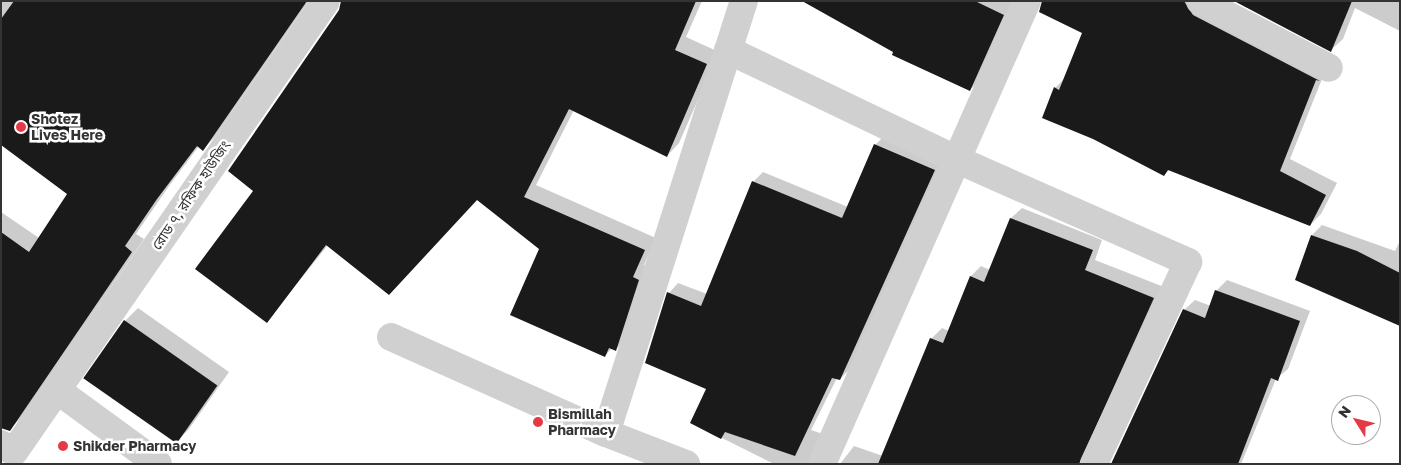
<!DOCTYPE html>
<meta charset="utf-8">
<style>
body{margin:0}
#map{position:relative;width:1401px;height:465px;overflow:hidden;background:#fff;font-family:"Golos Text","Noto Sans Bengali",sans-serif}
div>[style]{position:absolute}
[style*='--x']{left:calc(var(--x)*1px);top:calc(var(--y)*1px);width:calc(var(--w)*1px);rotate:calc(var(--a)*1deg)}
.shadow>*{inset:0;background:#0003}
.building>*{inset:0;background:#1a1a1a;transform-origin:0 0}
.minor>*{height:28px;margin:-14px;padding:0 14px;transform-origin:14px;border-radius:14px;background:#d0d0d0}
.dots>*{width:14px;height:14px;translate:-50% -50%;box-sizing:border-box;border:2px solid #fff;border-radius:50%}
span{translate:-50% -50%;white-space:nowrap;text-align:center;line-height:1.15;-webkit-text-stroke:5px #fff;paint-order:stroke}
.poi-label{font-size:14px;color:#333;font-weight:700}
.left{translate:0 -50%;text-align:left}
.street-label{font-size:14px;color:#333}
.frame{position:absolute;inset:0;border:2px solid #333;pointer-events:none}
.north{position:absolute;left:1331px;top:395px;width:50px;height:50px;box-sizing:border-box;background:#fff;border:1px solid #adadad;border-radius:50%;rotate:306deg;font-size:14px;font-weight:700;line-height:20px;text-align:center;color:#333}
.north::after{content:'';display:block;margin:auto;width:18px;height:22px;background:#e63946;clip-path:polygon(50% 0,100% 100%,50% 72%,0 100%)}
</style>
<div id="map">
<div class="shadow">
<div style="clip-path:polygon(1px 1px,309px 1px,215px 137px,203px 149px,199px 146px,169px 186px,136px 234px,144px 239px,22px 417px,9px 430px,1px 429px,1px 212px,39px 238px,69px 194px,1px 144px)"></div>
<div style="clip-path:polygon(341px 1px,702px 1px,686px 37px,719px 52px,679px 143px,667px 156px,574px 110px,536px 185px,656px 238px,644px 265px,650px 267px,628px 338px,615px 350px,612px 348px,605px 356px,541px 249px,477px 199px,328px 245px,267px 321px,255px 190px,340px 10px)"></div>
<div style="clip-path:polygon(804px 1px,1012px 1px,982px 78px,970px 90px)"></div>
<div style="clip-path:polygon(1062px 1px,1202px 1px,1324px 74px,1290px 159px,1337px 183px,1321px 214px,1310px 225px,1170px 169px,1164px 175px,1055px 88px,1065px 78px,1083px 33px)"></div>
<div style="clip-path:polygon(1237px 1px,1400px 1px,1400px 31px,1355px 8px,1343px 39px,1331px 50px)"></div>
<div style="clip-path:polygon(885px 135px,944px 160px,850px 369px,840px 379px,837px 378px,811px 430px,823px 434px,822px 464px,774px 464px,692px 423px,708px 389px,646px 363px,669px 293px,678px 283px,707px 294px,753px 182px,763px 172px,848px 207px,875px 145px)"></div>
<div style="clip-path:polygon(1022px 208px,1102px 240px,1095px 260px,1164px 287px,1094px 464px,840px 464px,854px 446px,883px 456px,931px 339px,942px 328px,949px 331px,971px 276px,981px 266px,990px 270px,1011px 218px)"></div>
<div style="clip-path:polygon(1322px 225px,1395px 251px,1400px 241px,1400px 324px,1312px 235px)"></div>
<div style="clip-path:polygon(1227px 280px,1310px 311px,1288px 369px,1276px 379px,1241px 464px,1219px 464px,1184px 310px,1195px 300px,1211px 306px,1216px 291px)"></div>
<div style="clip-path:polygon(138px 308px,229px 372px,189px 429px,176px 442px,125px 321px)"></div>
</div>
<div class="building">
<div style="clip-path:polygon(14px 1px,307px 1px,203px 151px,197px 146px,157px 199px,125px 246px,132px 252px,10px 431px,1px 428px,1px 232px,29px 252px,67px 194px,1px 145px,1px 19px)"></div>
<div style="clip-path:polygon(341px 1px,696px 1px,675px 50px,707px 64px,667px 157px,569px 109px,524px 197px,645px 250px,633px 277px,639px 280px,616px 351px,609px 348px,605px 357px,510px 315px,539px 249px,477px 200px,389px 295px,326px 245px,267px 323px,195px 269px,253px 191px,228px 171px,339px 10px)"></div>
<div style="clip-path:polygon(802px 1px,975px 1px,1004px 15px,970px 91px,892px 55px,893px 52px)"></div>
<div style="clip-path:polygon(1042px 1px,1184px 1px,1193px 15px,1320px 81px,1316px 80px,1280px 171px,1326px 195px,1310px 226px,1168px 170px,1164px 176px,1093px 139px,1042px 118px,1054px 87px,1059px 90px,1082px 33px,1039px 12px)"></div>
<div style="clip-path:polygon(1234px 1px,1352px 1px,1331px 52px)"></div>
<div style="clip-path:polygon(874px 144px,935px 170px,840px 380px,832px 378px,795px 456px,725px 432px,721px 439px,690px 423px,706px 389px,645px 363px,667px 292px,701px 306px,752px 181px,842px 218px)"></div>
<div style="clip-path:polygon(1010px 218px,1093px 250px,1085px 270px,1154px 298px,1079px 464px,878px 464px,930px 338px,943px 343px,970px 276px,984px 282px)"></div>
<div style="clip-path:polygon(1311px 235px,1357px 251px,1400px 273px,1400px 326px,1295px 280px)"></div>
<div style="clip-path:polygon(1215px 290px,1300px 321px,1278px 381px,1271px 378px,1238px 464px,1111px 464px,1183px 309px,1205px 318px)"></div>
<div style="left:124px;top:320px;width:114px;height:71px;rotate:35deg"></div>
</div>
<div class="minor">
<div style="--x:1200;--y:1;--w:145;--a:27.4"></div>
<div style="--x:728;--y:50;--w:255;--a:25.6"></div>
<div style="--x:958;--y:160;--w:252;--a:23.9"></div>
<div style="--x:1188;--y:262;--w:223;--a:115"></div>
<div style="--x:391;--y:337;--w:235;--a:24.1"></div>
<div style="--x:606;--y:433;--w:86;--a:21.2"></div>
<div style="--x:57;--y:390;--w:125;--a:36.2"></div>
<div style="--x:606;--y:433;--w:454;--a:-72.3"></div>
<div style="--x:1;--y:444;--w:15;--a:32"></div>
<div style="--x:14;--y:452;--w:548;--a:-55.32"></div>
<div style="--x:822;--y:464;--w:506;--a:-66.12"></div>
</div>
<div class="dots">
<div style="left:21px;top:127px;background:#e63946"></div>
<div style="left:538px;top:422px;background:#e63946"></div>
<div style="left:63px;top:446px;background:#e63946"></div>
</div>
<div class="poi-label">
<span class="left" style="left:31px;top:127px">Shotez<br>Lives Here</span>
<span class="left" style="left:548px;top:422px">Bismillah<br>Pharmacy</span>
<span class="left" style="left:73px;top:446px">Shikder Pharmacy</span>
</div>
<div class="street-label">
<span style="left:191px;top:195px;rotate:-56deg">রোড ৭, রফিক হাউজিং</span>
</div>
<div class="frame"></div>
<div class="north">N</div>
</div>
